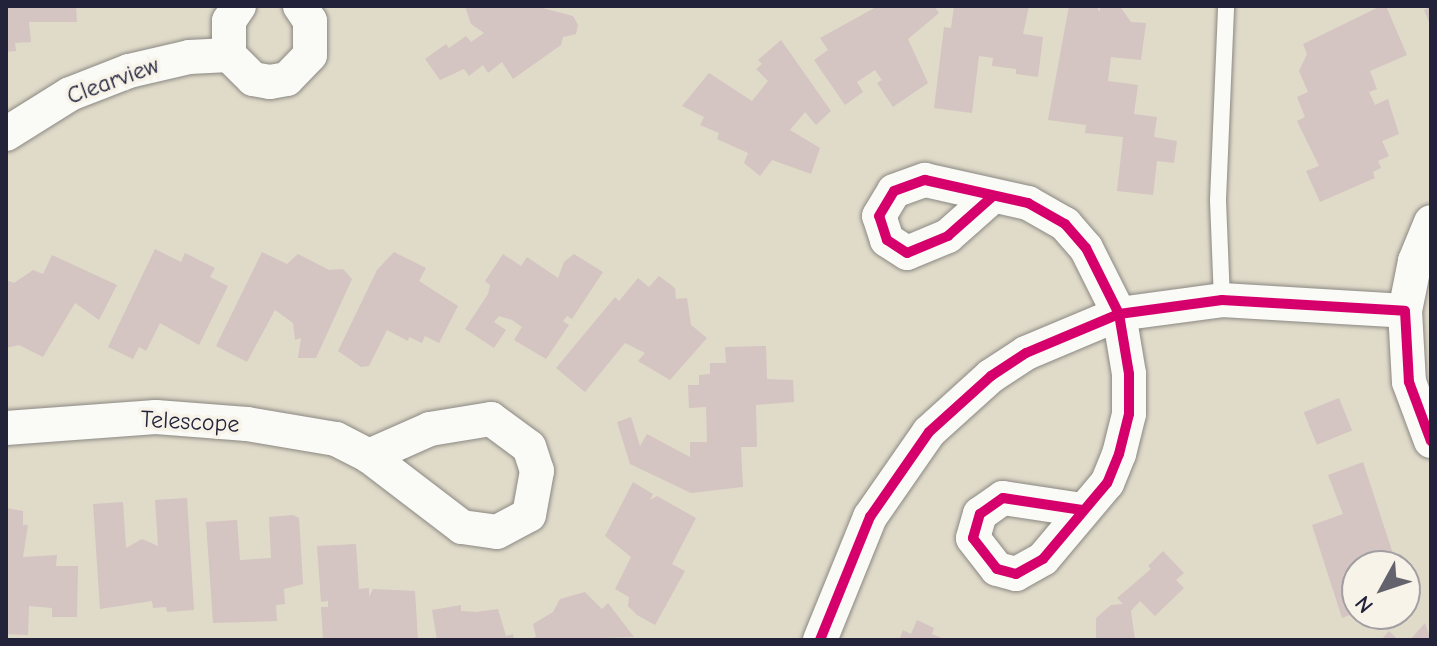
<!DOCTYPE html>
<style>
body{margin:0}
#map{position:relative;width:1437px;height:646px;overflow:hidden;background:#e0dbc9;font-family:"Comic Neue",sans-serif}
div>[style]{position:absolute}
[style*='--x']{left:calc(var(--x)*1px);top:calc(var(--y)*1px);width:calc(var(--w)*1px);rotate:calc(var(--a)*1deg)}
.building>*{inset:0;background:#d4c4c2;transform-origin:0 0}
.roads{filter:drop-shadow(0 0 2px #8b8883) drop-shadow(0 0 2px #8b8883)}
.lane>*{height:16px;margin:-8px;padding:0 8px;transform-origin:8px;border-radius:8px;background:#fafaf7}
.street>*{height:34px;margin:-17px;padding:0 17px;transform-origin:17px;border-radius:17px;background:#fafaf7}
.cycleway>*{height:10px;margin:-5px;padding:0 5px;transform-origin:5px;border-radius:5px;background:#d6006c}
span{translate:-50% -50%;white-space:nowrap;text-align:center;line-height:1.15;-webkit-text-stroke:7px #f7f3e8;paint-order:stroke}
.street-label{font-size:24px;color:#22223b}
.frame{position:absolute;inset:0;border:8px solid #22223b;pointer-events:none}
.north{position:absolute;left:1341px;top:550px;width:80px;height:80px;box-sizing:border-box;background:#f7f3e8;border:2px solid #a29fa3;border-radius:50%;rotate:230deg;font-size:22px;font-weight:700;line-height:32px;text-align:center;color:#22223b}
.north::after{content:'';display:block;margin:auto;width:28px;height:36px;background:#64636d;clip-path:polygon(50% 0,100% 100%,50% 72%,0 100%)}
</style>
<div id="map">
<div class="building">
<div style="clip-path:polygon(6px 6px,76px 6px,77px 22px,29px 22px,31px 42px,15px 43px,16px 51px,6px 52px)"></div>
<div style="clip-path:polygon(465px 6px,535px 6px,573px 16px,578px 25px,576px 34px,563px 37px,561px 45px,513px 79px,502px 62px,488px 73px,483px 65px,469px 76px,464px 69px,440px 80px,425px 59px,446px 44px,449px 48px,466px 36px,471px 42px,484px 33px,471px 24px)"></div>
<div style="clip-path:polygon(878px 6px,934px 6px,939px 13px,908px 39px,928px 83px,893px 107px,877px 83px,882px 80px,875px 70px,857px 82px,863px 92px,845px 105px,814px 60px,828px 50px,820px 38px)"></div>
<div style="clip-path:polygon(954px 6px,1029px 6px,1023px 34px,1043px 37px,1038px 77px,1016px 74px,1016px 69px,992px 66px,993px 58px,979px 56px,972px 113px,934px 108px,944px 27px,951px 28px)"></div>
<div style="clip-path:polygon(1069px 6px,1096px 6px,1100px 12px,1100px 7px,1121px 8px,1131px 22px,1146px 23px,1141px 60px,1111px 57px,1108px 81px,1138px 85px,1134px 114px,1157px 117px,1154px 137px,1177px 141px,1174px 163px,1157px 161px,1153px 195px,1117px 191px,1123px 137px,1085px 133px,1086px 125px,1048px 120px)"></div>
<div style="clip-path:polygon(1381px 6px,1386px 6px,1407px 55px,1370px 71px,1377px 89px,1369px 92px,1375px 105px,1388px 99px,1399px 134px,1382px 141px,1389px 156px,1378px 161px,1381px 168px,1373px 172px,1375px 178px,1320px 202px,1306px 171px,1319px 166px,1297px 121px,1305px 117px,1297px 97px,1308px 92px,1299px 71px,1307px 54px,1303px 44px)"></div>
<div style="clip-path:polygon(1431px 6px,1431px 27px,1424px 10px)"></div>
<div style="clip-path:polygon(781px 40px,831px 111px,816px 125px,805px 112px,790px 130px,820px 148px,811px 174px,772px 160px,760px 176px,744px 163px,748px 153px,717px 139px,719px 133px,700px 125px,704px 117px,682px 106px,709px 73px,752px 101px,768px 81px,756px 69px,762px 64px,758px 60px)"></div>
<div style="clip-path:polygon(155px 249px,181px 262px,185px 253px,215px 268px,210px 277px,228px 286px,199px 345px,160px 323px,146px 351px,139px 347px,133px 359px,108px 347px)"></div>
<div style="clip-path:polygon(262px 252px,287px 264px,298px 254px,329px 270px,343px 269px,352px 279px,316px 358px,298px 358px,301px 338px,295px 340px,293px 323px,275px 310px,247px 362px,216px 346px)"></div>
<div style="clip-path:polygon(394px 252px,426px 268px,419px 281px,458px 306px,439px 343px,425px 336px,422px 343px,409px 337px,408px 341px,387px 330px,369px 366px,361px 367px,338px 351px,377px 270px)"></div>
<div style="clip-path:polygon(503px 254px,521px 266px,527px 257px,558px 278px,564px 262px,574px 254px,603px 272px,572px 319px,567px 316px,563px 321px,569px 325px,546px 359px,514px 340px,522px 327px,512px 320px,499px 316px,494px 322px,506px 330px,494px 348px,465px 329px,488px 294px,490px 285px,485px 281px)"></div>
<div style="clip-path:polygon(52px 255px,117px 285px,99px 320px,75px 303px,43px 357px,19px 345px,6px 348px,6px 280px,14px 283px,33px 270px,43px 274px)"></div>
<div style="clip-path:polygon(659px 276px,675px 288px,676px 299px,687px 298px,691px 325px,707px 338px,670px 380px,638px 361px,645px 353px,625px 343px,585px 392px,556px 368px,615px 297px,619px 301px,638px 278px,649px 287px)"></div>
<div style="clip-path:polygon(766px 346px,767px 379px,793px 380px,794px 402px,756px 405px,757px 447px,741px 447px,743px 487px,691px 493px,630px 464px,617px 422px,631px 417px,640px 446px,647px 434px,690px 457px,690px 442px,707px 442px,706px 407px,689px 408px,688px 385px,699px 385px,699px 375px,710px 374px,710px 363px,726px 363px,725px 347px)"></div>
<div style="left:1339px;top:398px;width:35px;height:38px;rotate:68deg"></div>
<div style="clip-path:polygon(1363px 462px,1397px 566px,1357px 566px,1357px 612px,1342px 618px,1312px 525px,1343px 514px,1328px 475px)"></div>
<div style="clip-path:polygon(633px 482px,653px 494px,650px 500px,657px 496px,696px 518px,672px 564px,685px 571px,655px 625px,637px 615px,628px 606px,629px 597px,615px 589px,631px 557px,605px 536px)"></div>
<div style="clip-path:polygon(187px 498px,194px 610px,167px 612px,166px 607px,153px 608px,152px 601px,100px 609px,93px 504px,123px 502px,126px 548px,142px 539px,158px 546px,155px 500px)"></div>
<div style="clip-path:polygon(6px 508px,23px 511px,23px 525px,28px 525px,23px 557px,57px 555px,56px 566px,78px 566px,77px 617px,52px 617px,52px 608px,29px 606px,28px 635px,6px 634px)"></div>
<div style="clip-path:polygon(293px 515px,299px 518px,303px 584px,284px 589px,285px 604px,276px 605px,277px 621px,213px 623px,206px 522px,237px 520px,240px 560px,271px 558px,269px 517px)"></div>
<div style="clip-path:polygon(356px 544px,359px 589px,369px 588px,369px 597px,373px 589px,415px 591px,418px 640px,323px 640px,321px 607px,328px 607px,328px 601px,321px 602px,317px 546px)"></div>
<div style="clip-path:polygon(1163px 551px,1184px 573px,1176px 580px,1184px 588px,1155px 616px,1140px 601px,1131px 611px,1135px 640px,1096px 640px,1096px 618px,1111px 605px,1123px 604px,1117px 598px,1151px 569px,1148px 566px)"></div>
<div style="clip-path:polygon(585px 592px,602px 609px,608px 603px,634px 637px,525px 640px,536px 637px,533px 624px,553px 612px,560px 599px)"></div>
<div style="clip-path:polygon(461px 605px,461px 611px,476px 612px,498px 609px,506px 636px,513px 634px,514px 640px,437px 640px,432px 610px)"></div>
<div style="clip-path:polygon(917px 620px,934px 628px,932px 634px,946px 640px,899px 640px,903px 630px,911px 634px)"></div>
<div style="clip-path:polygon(1425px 623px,1431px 640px,1410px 640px)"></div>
<div style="clip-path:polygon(1389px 631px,1398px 640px,1381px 640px)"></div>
</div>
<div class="roads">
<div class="lane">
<div style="--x:1222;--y:300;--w:100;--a:-92.3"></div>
<div style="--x:1218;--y:200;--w:194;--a:-87.6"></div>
</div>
<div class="street">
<div style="--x:239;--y:6;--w:18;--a:124"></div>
<div style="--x:229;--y:21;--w:34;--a:90"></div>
<div style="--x:229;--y:55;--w:34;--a:45"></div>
<div style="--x:253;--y:79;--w:17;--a:10"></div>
<div style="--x:270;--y:82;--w:17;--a:-10"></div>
<div style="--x:287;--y:79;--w:33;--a:-46"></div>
<div style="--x:310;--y:55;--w:34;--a:-90"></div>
<div style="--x:310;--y:21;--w:18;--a:-124"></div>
<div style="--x:6;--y:134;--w:75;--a:-32"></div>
<div style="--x:70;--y:94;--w:63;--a:-21.3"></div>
<div style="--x:129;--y:71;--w:62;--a:-13.1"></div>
<div style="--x:189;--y:57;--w:40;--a:-2.9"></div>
<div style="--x:993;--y:196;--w:60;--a:138.4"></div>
<div style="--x:948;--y:236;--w:44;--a:157.5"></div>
<div style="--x:907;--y:253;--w:24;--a:-147"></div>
<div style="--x:887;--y:240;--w:25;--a:-108"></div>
<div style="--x:879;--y:216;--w:29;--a:-59"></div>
<div style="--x:894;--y:191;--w:33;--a:-20"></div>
<div style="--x:925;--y:180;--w:106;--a:12.6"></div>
<div style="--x:1028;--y:203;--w:43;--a:29.6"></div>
<div style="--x:1065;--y:224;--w:32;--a:49"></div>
<div style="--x:1086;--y:248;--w:74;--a:63.4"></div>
<div style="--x:1119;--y:314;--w:61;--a:80.5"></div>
<div style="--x:1129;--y:374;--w:40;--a:90"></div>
<div style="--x:1129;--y:414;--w:41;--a:104"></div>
<div style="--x:1119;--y:454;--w:31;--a:112"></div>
<div style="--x:1107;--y:483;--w:99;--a:130.1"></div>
<div style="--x:1043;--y:559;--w:31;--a:151"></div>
<div style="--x:1016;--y:574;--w:20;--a:-165"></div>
<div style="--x:997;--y:569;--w:39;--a:-128"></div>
<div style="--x:973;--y:538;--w:25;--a:-74"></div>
<div style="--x:980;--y:514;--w:28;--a:-35"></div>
<div style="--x:1003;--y:498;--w:80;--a:8.6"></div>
<div style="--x:1405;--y:311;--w:51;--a:-78.7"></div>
<div style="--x:1415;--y:261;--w:42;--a:-67.7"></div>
<div style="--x:6;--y:428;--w:150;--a:-4.2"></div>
<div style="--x:156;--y:417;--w:91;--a:4.4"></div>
<div style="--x:247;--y:424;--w:90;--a:9.6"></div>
<div style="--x:336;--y:439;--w:37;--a:27"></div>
<div style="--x:369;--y:456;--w:117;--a:37.4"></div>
<div style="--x:462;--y:527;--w:35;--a:8"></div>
<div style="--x:497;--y:532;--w:36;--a:-28"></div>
<div style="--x:529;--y:515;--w:45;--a:-79.7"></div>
<div style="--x:537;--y:471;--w:25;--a:-108"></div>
<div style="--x:529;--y:447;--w:47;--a:-143.6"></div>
<div style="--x:491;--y:419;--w:62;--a:170.7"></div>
<div style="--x:430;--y:429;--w:67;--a:156.1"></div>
<div style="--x:820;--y:640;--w:133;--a:-67.9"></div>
<div style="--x:870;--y:517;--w:103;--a:-55.2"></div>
<div style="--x:929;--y:432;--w:84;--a:-42.1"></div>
<div style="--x:991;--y:376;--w:42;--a:-33.3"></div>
<div style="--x:1026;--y:353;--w:101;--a:-22.8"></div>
<div style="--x:1119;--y:314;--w:104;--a:-7.7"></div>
<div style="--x:1222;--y:300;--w:183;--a:3.4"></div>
<div style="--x:1405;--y:311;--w:71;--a:86.8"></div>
<div style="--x:1409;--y:382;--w:63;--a:69.6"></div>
</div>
</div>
<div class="cycleway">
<div style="--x:993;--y:196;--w:60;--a:138.4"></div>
<div style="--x:948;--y:236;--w:44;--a:157.5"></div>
<div style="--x:907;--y:253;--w:24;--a:-147"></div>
<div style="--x:887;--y:240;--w:25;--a:-108"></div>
<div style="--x:879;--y:216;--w:29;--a:-59"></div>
<div style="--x:894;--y:191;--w:33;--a:-20"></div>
<div style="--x:925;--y:180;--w:106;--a:12.6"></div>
<div style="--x:1028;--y:203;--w:43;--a:29.6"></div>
<div style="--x:1065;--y:224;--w:32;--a:49"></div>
<div style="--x:1086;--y:248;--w:74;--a:63.4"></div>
<div style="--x:1119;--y:314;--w:61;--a:80.5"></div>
<div style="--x:1129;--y:374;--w:40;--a:90"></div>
<div style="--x:1129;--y:414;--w:41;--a:104"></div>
<div style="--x:1119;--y:454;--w:31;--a:112"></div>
<div style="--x:1107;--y:483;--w:99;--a:130.1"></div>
<div style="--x:1043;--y:559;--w:31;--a:151"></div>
<div style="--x:1016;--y:574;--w:20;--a:-165"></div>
<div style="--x:997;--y:569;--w:39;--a:-128"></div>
<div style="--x:973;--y:538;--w:25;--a:-74"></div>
<div style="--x:980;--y:514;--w:28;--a:-35"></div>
<div style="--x:1003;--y:498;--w:80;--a:8.6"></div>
<div style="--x:820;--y:640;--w:133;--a:-67.9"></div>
<div style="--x:870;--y:517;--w:103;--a:-55.2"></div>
<div style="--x:929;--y:432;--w:84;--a:-42.1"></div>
<div style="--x:991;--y:376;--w:42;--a:-33.3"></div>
<div style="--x:1026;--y:353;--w:101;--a:-22.8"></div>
<div style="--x:1119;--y:314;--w:104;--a:-7.7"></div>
<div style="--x:1222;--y:300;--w:183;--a:3.4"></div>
<div style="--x:1405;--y:311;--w:71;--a:86.8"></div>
<div style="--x:1409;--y:382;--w:63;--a:69.6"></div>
</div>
<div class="street-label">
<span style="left:113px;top:81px;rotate:-20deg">Clearview</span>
<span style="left:190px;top:422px;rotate:3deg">Telescope</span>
</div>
<div class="frame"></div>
<div class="north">N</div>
</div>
